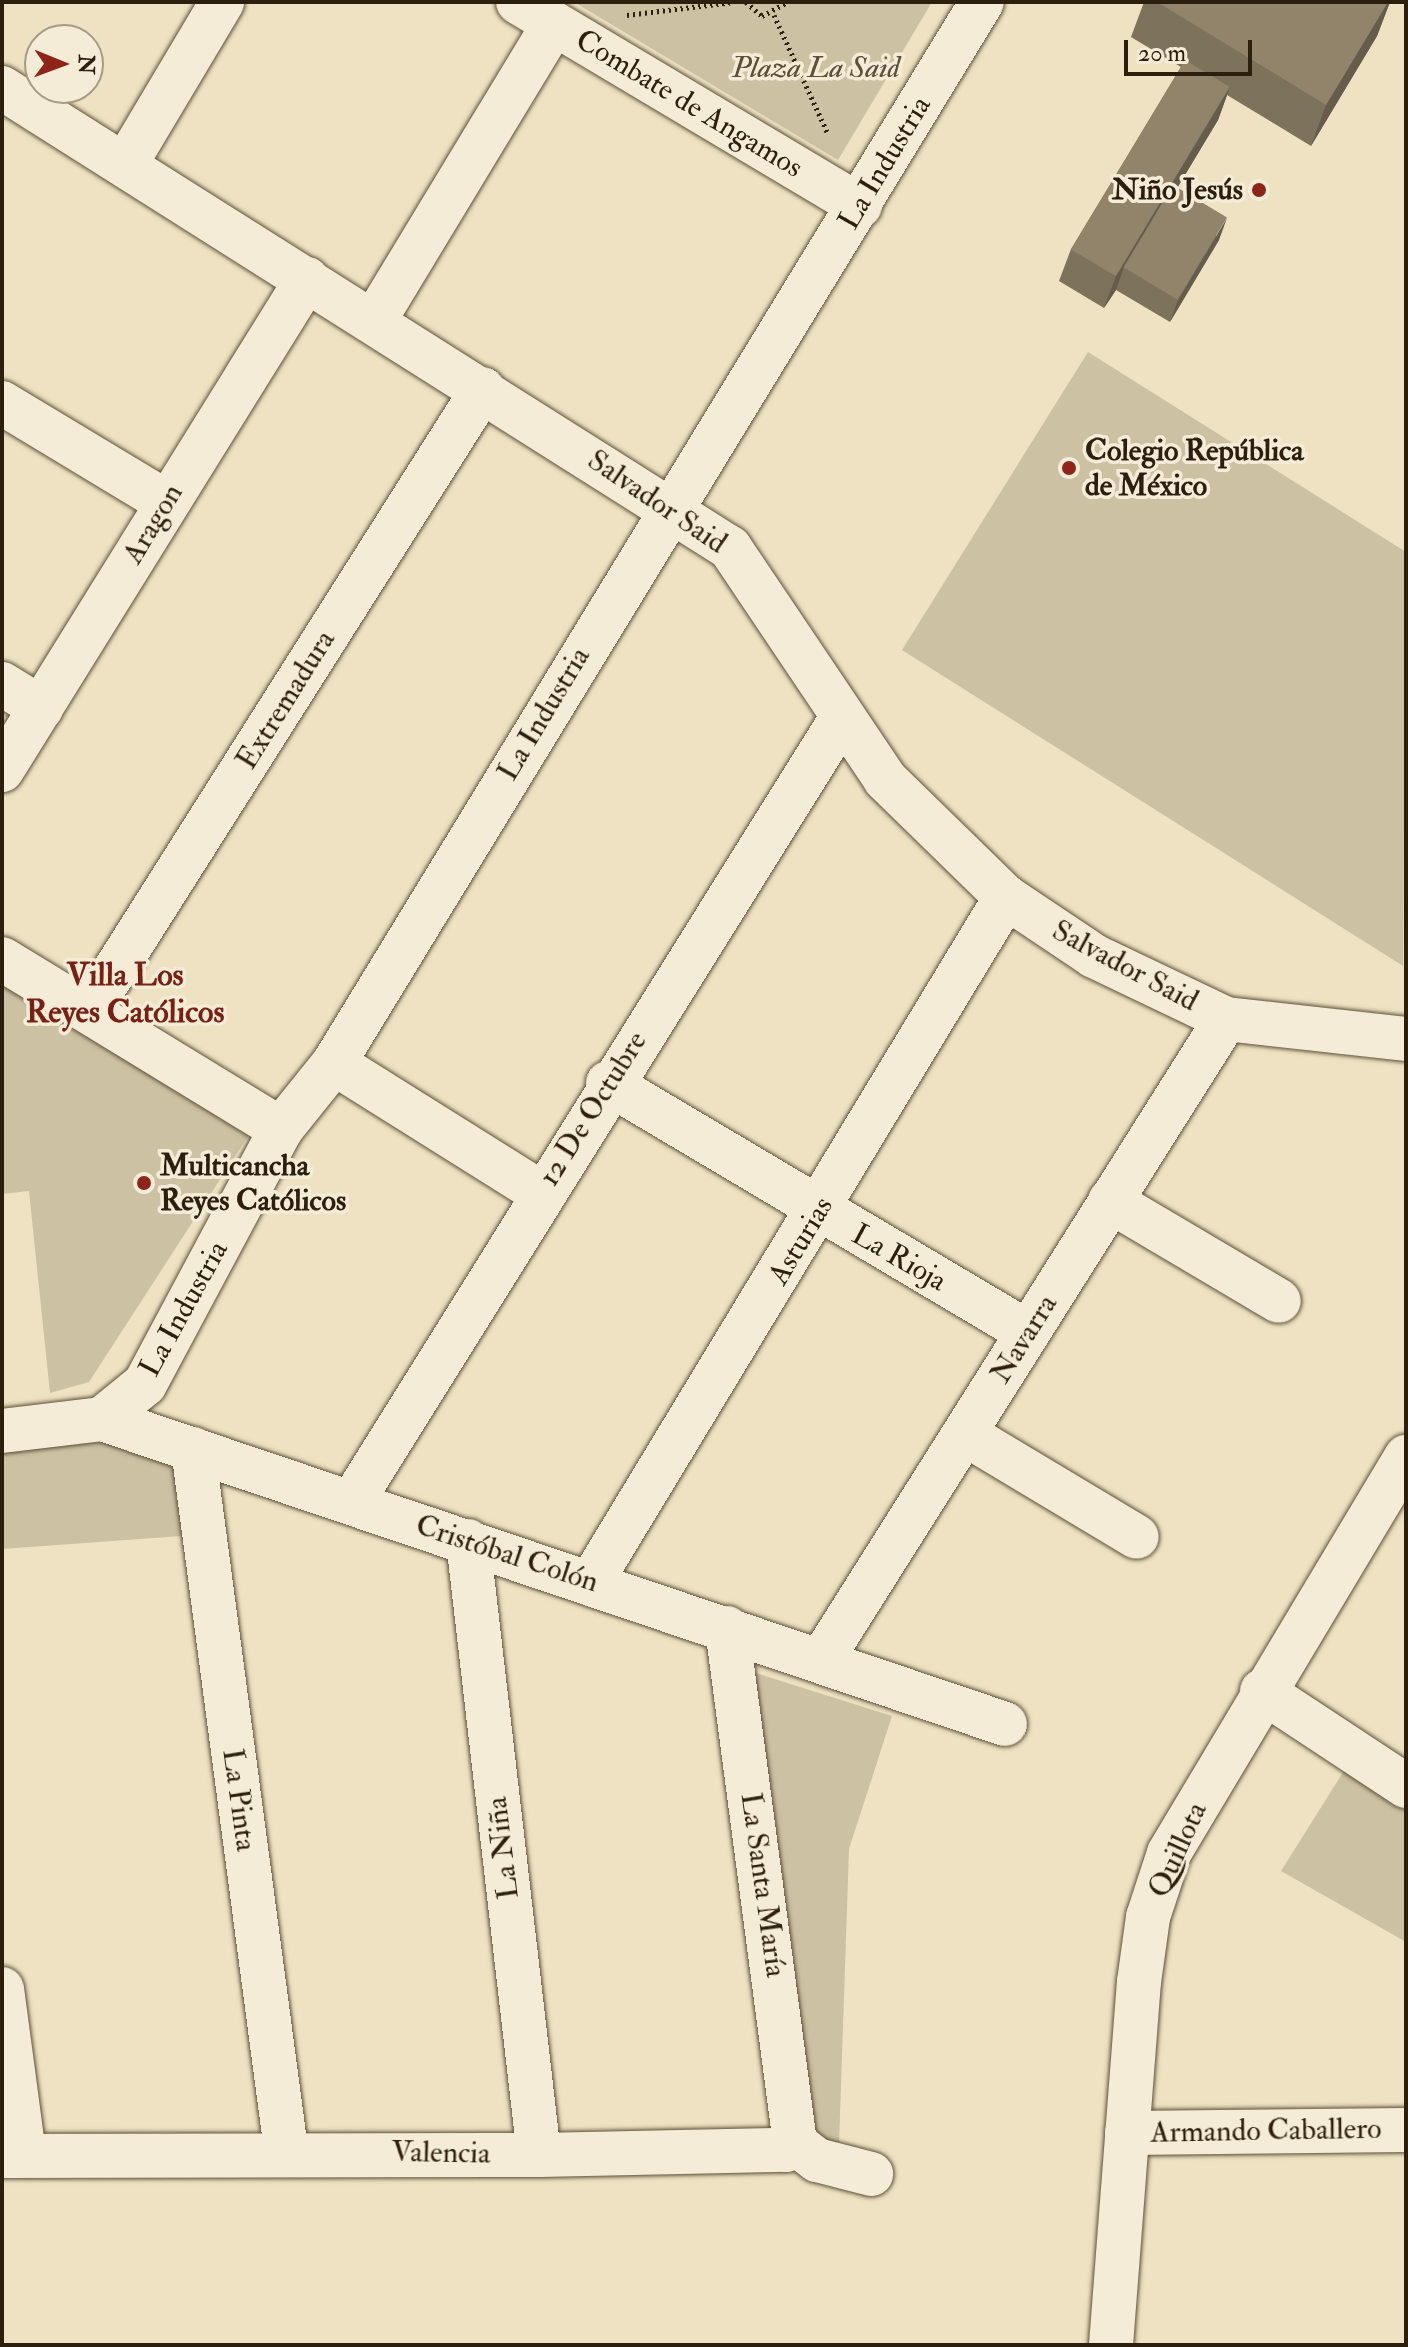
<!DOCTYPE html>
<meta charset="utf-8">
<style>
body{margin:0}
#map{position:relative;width:1408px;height:2347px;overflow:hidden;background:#eee2c2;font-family:"IM FELL Double Pica",serif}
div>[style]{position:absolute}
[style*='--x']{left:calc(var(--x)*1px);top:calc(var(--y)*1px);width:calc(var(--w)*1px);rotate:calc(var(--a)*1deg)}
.green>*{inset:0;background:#cdc1a3}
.path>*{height:5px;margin-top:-2.5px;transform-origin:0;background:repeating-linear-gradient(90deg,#2d1f0d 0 2px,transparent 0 6px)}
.roads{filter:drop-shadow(0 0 2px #5d503a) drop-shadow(0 0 2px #5d503a)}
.minor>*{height:44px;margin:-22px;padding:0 22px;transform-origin:22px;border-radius:22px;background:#f4ecd7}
.wall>*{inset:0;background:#7d725c}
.shaded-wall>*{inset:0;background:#665c4b}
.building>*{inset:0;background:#91846b;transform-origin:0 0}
.dots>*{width:22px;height:22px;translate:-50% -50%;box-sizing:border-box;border:4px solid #f4ecd7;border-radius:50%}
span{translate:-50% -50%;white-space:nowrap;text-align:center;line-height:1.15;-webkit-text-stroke:7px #f4ecd7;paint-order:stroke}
.park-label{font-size:30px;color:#5d503a;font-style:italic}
.street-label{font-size:30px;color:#2d1f0d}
.poi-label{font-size:30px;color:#2d1f0d;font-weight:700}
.right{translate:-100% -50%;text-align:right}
.left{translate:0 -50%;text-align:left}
.neighbourhood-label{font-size:32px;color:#7a1f14;font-weight:700}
.frame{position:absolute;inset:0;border:4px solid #2d1f0d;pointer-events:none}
.north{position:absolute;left:24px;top:24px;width:80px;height:80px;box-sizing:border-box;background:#f4ecd7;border:2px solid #a49a86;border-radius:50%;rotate:91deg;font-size:22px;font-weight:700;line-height:32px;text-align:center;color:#2d1f0d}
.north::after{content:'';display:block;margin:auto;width:28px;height:36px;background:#8f2418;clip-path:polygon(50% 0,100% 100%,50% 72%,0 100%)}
.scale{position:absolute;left:1124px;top:40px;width:128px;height:36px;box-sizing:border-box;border:4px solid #2d1f0d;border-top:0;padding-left:10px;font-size:24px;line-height:28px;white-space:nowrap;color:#2d1f0d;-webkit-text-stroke:6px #f4ecd7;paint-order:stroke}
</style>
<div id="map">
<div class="green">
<div style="clip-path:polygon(574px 2px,932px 2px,838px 160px)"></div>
<div style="clip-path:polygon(1088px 352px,1406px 552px,1403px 966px,902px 650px)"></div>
<div style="clip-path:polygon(2px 969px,258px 1121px,89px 1382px,50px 1393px,29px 1191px,2px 1194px)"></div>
<div style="clip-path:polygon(103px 1439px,180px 1463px,182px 1536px,2px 1549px,2px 1451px)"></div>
<div style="clip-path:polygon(749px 1671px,892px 1716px,849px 1849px,839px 2145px,811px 2140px)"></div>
<div style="clip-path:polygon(1347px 1766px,1406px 1798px,1406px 1942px,1281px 1871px)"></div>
</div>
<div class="path">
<div style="--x:746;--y:2;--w:21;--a:41"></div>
<div style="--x:762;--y:16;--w:29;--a:-29"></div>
<div style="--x:627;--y:15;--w:107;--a:-7"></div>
<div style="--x:774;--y:15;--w:131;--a:65.6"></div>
</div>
<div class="roads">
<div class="minor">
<div style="--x:518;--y:2;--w:398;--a:30.8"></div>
<div style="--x:2;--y:88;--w:861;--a:32.29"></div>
<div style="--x:730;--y:548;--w:278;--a:56.1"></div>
<div style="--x:885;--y:779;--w:169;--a:44.3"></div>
<div style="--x:1006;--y:897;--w:106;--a:33.8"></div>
<div style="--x:1094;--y:956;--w:146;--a:25.5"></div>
<div style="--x:1226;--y:1019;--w:181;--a:6.3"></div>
<div style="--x:125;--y:165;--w:190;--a:-59.2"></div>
<div style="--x:374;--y:321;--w:347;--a:-58.8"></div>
<div style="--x:2;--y:403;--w:192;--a:31.1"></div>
<div style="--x:2;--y:684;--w:46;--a:31.6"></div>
<div style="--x:2;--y:770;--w:578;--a:-58.15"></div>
<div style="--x:2;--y:959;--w:327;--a:31.4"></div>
<div style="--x:89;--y:1011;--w:736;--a:-57.65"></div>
<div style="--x:334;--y:1063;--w:244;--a:32.1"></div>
<div style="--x:608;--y:1083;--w:488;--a:30.7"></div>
<div style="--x:1110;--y:1201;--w:196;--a:30.6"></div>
<div style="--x:102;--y:1419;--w:55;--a:-39.1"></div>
<div style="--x:145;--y:1384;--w:289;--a:-61.9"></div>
<div style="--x:281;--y:1129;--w:85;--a:-51.2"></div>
<div style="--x:334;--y:1063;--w:1243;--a:-58.59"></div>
<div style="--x:2;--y:1431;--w:101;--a:-6.8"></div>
<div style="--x:102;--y:1419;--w:953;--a:18.66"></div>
<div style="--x:965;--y:1434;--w:200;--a:30.9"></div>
<div style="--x:193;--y:1449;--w:707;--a:82.44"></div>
<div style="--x:352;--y:1502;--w:923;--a:-58.01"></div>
<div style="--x:468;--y:1541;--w:618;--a:83.4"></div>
<div style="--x:591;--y:1582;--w:801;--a:-58.79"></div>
<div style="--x:727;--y:1628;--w:519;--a:82.48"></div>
<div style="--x:822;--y:1659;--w:757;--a:-57.74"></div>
<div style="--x:1262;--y:1691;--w:173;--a:33.4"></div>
<div style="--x:2;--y:1989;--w:166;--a:82.4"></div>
<div style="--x:1127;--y:2133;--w:279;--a:-0.6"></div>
<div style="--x:2;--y:2156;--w:537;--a:-0.11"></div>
<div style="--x:539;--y:2155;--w:247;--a:-1.2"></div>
<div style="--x:786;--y:2150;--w:11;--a:-38"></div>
<div style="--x:795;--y:2143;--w:28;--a:38"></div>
<div style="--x:817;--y:2160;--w:56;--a:14.5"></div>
<div style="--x:1111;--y:2345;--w:364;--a:-85.6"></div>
<div style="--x:1139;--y:1982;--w:66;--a:-82.1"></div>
<div style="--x:1148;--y:1917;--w:67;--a:-71.8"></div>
<div style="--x:1169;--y:1853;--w:462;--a:-59.1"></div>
</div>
</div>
<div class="wall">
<div style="clip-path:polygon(1144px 2px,1390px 2px,1377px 36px,1311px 146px,1227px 95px,1218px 120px,1177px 188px,1219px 240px,1170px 322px,1116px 290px,1104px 308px,1059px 281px,1071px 249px,1181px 67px,1131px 37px)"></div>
</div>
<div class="shaded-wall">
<div style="clip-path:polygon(1388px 2px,1390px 2px,1377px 36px,1311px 146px,1326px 105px)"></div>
<div style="clip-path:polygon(1230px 87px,1218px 120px,1128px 270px,1124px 267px,1116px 290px,1104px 308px,1116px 276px)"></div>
<div style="clip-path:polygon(1227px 218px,1219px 240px,1170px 322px,1178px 300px)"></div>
</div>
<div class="building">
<div style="clip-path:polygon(1157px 2px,1388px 2px,1326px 105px)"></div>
<div style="left:1185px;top:60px;width:52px;height:221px;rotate:31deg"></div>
<div style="left:1173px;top:185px;width:63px;height:96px;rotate:31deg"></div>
</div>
<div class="dots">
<div style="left:1259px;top:190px;background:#8f2418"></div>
<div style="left:1069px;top:468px;background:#8f2418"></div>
<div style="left:144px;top:1183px;background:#8f2418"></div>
</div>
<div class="park-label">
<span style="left:816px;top:68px">Plaza La Said</span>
</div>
<div class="street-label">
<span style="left:689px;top:104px;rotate:31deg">Combate de Angamos</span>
<span style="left:885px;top:163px;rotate:-59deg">La Industria</span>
<span style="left:657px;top:502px;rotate:34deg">Salvador Said</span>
<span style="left:153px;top:524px;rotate:-59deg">Aragon</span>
<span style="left:286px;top:700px;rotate:-58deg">Extremadura</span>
<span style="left:544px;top:714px;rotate:-59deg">La Industria</span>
<span style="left:1125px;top:966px;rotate:28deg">Salvador Said</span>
<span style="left:593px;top:1109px;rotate:-58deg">12 De Octubre</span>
<span style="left:801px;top:1241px;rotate:-59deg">Asturias</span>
<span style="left:899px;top:1258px;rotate:30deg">La Rioja</span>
<span style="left:184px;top:1309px;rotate:-61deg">La Industria</span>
<span style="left:1024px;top:1339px;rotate:-58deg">Navarra</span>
<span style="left:507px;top:1554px;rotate:18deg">Cristóbal Colón</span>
<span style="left:239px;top:1800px;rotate:82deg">La Pinta</span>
<span style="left:503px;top:1848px;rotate:-97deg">La Niña</span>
<span style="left:1178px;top:1850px;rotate:-66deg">Quillota</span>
<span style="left:763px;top:1885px;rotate:82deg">La Santa María</span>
<span style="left:1266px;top:2131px;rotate:-1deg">Armando Caballero</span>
<span style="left:441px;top:2153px;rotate:1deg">Valencia</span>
</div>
<div class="poi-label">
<span class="right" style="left:1243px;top:190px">Niño Jesús</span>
<span class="left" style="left:1085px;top:468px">Colegio República<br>de México</span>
<span class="left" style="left:160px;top:1183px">Multicancha<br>Reyes Católicos</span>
</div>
<div class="neighbourhood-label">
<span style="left:125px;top:994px">Villa Los<br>Reyes Católicos</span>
</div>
<div class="frame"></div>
<div class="north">N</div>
<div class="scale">20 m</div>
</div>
